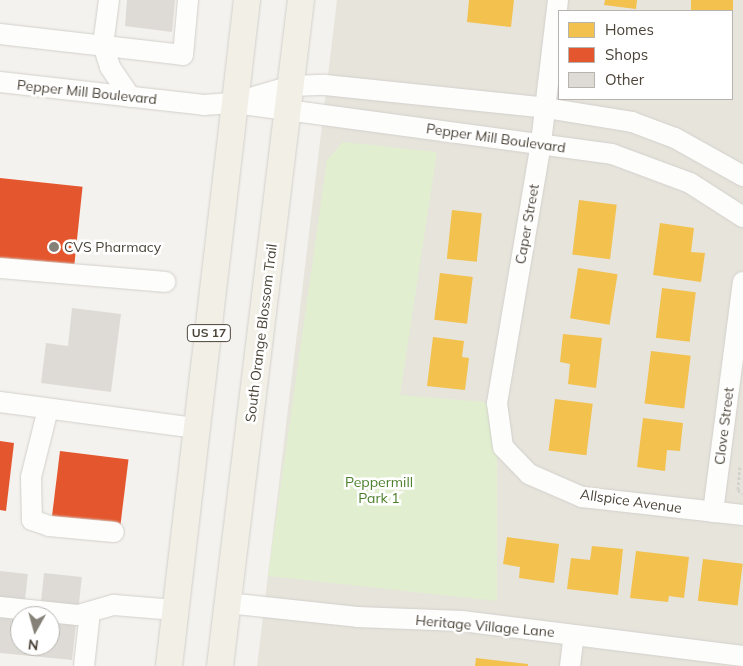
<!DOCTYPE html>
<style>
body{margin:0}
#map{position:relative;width:743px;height:666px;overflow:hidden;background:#f4f2ee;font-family:Mulish,sans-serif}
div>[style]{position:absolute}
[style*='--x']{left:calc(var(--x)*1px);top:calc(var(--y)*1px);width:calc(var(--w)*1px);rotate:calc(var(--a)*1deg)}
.residential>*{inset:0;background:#e7e4dc}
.green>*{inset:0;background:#e1eecf}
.homes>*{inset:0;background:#f2c14e;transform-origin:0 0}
.shops>*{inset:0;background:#e4572e;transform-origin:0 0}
.building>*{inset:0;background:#dedbd6;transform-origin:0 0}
.path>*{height:3px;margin-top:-1.5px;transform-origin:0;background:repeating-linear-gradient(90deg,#d3d2cc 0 2.5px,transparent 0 5px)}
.roads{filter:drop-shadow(0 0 1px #d2d0cb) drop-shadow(0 0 1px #d2d0cb)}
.minor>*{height:20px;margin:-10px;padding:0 10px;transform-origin:10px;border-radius:10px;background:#fdfdfc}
.major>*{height:26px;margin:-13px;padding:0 13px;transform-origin:13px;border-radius:13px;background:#f2efe6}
.dots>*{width:14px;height:14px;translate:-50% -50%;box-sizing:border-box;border:2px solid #fff;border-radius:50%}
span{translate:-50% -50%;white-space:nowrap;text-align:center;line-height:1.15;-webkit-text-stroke:5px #fff;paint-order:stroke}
.shield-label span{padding:1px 4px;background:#fff;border:1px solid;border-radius:4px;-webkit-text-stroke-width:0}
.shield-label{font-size:12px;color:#4b4439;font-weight:700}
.street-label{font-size:14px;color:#4b4439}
.poi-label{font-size:14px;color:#4b4439}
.left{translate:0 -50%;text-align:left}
.park-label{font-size:14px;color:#4a7f2a}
.legend{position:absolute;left:558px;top:10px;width:175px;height:90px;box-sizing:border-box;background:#fff;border:1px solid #b7b4b0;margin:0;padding:6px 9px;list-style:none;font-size:15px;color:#4b4439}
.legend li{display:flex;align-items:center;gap:10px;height:25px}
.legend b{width:25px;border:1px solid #b7b4b0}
.north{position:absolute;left:10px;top:606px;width:50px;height:50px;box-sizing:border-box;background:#fff;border:1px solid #b7b4b0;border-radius:50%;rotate:187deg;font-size:14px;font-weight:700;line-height:20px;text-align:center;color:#4b4439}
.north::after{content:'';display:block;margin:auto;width:18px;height:22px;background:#868178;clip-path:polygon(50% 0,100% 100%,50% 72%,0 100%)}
</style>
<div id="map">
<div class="residential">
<div style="clip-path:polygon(evenodd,337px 0,743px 0,743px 666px,257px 666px,337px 0,559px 11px,732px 11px,732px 99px,559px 99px,559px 11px)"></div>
</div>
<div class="green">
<div style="clip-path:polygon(343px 142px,437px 152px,400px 395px,497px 403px,497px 601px,268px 576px,327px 160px)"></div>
</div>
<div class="homes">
<div style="clip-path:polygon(469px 0,514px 0,511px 27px,467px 22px)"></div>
<div style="clip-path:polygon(605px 0,637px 0,636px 9px,604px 5px)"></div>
<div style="left:691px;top:0;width:42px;height:11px"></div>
<div style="left:579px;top:200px;width:38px;height:55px;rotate:7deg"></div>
<div style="left:452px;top:210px;width:30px;height:49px;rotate:6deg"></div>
<div style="clip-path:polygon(660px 223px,694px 228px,691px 252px,705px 253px,701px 282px,653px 275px)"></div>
<div style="left:578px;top:268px;width:40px;height:51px;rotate:9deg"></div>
<div style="left:440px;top:273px;width:33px;height:47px;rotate:7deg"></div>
<div style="left:662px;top:288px;width:34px;height:50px;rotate:7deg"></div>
<div style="clip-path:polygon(563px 334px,602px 338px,596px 388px,568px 384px,570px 364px,560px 362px)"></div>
<div style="clip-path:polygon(433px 337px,464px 341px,462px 357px,469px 358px,465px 390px,427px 386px)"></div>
<div style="left:651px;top:351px;width:40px;height:53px;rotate:7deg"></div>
<div style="left:555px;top:399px;width:38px;height:52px;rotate:7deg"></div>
<div style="clip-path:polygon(643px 418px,683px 423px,680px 451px,667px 450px,665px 471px,637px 467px)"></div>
<div style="clip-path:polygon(507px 537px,559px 544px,554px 583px,519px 578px,520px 567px,503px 564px)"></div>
<div style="clip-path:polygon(592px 546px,623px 549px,618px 595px,567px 589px,571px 558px,590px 560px)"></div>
<div style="clip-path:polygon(636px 551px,689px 557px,684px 598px,669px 596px,668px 602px,630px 598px)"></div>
<div style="left:703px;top:559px;width:40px;height:42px;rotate:7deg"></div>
<div style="clip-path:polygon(476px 658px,528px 664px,528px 666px,475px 666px)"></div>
</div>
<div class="shops">
<div style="left:0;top:178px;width:83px;height:82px;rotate:6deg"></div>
<div style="clip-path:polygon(0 441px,14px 443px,6px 511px,0 510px)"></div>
<div style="left:60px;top:451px;width:69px;height:67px;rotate:7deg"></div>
</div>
<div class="building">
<div style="clip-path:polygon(127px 0,175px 0,172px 32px,125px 26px)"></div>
<div style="clip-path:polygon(72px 308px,121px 314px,111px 392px,41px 383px,46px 343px,68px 346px)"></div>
<div style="left:0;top:571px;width:28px;height:27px;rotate:6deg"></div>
<div style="left:44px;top:573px;width:38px;height:32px;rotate:6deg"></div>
<div style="clip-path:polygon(0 616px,20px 618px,20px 646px,50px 646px,50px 621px,76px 624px,72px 660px,0 653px)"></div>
</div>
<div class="path">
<div style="--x:740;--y:467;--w:23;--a:95"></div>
<div style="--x:738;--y:490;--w:6;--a:39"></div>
</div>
<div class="roads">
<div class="minor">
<div style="--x:109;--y:0;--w:45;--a:97.6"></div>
<div style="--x:103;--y:45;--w:23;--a:72"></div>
<div style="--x:110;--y:67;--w:36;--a:56"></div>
<div style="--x:558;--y:0;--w:144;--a:96.8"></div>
<div style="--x:541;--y:143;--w:264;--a:99.6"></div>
<div style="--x:497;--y:403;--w:44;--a:82.2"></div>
<div style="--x:503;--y:447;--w:37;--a:46"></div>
<div style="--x:529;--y:474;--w:58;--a:23.5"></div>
<div style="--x:582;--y:497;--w:162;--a:6.4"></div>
<div style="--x:0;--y:34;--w:184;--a:6.5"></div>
<div style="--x:183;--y:55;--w:55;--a:-84.8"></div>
<div style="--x:0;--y:82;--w:205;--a:6.4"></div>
<div style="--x:204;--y:105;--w:31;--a:-4"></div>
<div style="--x:235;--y:103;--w:380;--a:7.7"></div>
<div style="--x:612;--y:154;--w:83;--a:20.4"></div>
<div style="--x:690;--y:183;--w:63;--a:32.7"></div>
<div style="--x:240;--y:101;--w:53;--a:-16.4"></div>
<div style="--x:291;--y:86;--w:34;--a:-2"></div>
<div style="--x:325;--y:85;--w:222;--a:5.9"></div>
<div style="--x:546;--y:108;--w:87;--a:9.2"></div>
<div style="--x:632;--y:122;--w:46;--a:20.4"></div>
<div style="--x:675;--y:138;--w:78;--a:29.2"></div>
<div style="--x:0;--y:268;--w:166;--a:4.8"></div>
<div style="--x:0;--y:402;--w:198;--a:7.6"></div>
<div style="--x:48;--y:409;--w:70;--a:104"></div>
<div style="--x:31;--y:477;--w:43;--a:88.7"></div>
<div style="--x:32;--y:520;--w:18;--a:19"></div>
<div style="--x:49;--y:526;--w:65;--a:5.3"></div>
<div style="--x:713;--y:512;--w:232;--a:-82.6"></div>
<div style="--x:227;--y:603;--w:131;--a:6.1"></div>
<div style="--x:357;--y:617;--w:105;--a:2.2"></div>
<div style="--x:462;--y:621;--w:283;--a:7.1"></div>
<div style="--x:0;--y:607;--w:78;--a:5.9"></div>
<div style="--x:78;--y:615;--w:37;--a:-16"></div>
<div style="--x:114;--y:605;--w:61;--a:4.7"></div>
<div style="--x:84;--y:666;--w:54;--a:-83.7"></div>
<div style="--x:570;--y:666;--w:31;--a:-83"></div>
</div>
<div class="major">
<div style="--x:169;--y:666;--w:671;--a:-83.32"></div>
<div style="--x:220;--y:666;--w:671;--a:-83.07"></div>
</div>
</div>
<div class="dots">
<div style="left:54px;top:247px;background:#868178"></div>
</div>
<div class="shield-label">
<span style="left:209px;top:333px">US 17</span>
</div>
<div class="street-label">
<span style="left:87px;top:92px;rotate:6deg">Pepper Mill Boulevard</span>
<span style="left:496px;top:138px;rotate:8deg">Pepper Mill Boulevard</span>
<span style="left:527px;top:224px;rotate:-80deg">Caper Street</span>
<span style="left:261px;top:333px;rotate:-83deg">South Orange Blossom Trail</span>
<span style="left:724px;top:426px;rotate:-83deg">Clove Street</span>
<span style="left:631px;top:501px;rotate:8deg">Allspice Avenue</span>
<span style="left:485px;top:626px;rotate:5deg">Heritage Village Lane</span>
</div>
<div class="poi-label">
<span class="left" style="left:64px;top:247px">CVS Pharmacy</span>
</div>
<div class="park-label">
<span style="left:379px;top:490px">Peppermill<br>Park 1</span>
</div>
<ul class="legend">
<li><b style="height:14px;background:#f2c14e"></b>Homes</li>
<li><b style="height:14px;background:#e4572e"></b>Shops</li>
<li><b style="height:14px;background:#dedbd6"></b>Other</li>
</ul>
<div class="north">N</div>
</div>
